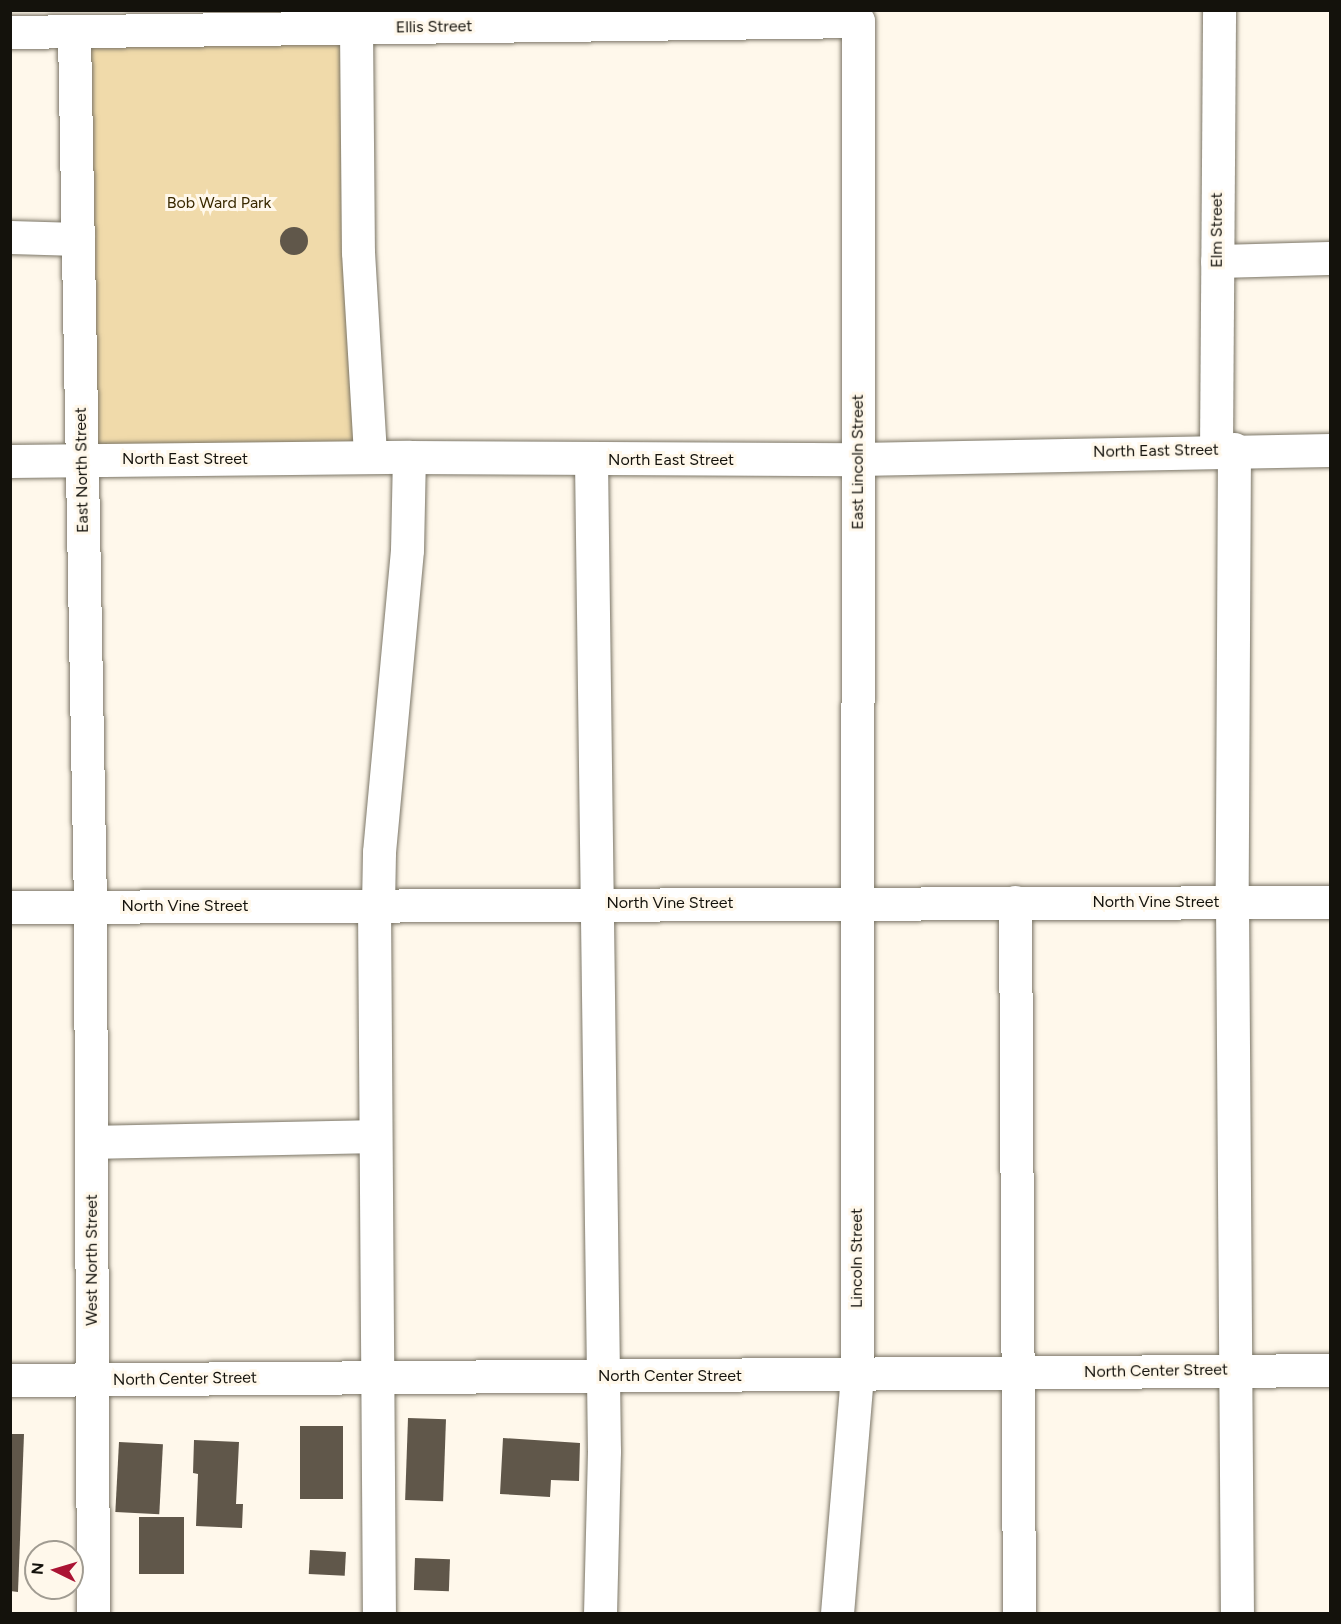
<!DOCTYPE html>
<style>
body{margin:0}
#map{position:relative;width:1341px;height:1624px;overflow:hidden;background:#fff8eb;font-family:Figtree,sans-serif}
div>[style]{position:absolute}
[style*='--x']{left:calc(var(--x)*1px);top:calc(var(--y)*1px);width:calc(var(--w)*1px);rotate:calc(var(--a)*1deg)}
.green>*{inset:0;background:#f0daaa;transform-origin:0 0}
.building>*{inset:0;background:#60574a;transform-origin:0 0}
.round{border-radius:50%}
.roads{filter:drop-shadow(0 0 2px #7b7566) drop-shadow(0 0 2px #7b7566)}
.minor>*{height:33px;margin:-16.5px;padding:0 16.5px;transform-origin:16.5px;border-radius:16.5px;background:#fff}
span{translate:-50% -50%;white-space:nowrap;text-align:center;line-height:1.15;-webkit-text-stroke:6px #fff8eb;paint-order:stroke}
.street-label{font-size:16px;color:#14120c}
.park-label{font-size:16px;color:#392900}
.frame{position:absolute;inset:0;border:12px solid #14120c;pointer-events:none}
.north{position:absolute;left:24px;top:1540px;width:60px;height:60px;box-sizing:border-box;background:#fff8eb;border:2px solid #a19c92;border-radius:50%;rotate:275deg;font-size:16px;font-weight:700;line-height:24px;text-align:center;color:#14120c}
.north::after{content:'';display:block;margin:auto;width:21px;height:27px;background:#ab1433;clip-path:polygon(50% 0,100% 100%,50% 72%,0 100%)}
</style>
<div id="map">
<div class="green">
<div style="left:348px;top:27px;width:423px;height:266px;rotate:89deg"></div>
</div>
<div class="building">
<div class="round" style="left:280px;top:227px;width:28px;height:28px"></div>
<div style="left:408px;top:1418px;width:38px;height:82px;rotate:2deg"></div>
<div style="left:300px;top:1426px;width:43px;height:73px"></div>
<div style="clip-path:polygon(10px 1434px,24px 1434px,18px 1592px,10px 1591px)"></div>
<div style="clip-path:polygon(503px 1438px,580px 1443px,579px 1481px,551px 1480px,550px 1497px,500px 1494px)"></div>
<div style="clip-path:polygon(194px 1440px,239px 1442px,236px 1504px,243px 1504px,242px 1528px,196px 1526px,198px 1474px,193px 1473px)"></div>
<div style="left:119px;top:1442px;width:44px;height:70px;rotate:3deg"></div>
<div style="left:139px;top:1517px;width:45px;height:57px"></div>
<div style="left:310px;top:1550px;width:36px;height:24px;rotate:3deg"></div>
<div style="left:415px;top:1558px;width:35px;height:32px;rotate:2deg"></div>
</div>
<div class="roads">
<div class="minor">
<div style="--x:356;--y:28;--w:224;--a:89.5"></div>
<div style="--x:358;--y:252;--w:205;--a:86.6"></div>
<div style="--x:10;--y:32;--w:848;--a:-0.74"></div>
<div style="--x:858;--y:21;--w:1354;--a:90.04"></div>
<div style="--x:857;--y:1375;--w:240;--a:94.8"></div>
<div style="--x:74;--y:33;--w:874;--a:88.95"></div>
<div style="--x:90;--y:907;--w:707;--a:89.76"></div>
<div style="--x:10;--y:237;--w:68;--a:1.7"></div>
<div style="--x:1217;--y:261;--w:113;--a:-1.5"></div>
<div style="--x:1216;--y:449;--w:439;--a:-89.6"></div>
<div style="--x:1234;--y:449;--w:453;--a:90.3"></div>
<div style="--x:1232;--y:902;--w:712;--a:89.6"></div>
<div style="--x:591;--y:460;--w:991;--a:89.25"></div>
<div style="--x:604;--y:1451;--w:163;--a:91.4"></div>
<div style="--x:10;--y:461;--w:399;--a:-0.6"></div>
<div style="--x:409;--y:457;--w:449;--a:0.3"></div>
<div style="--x:858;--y:459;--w:472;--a:-1.1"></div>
<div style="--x:1015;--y:902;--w:712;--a:89.68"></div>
<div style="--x:374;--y:905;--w:709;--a:89.6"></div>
<div style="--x:378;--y:905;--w:53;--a:-88.9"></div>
<div style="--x:379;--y:852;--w:303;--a:-84.7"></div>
<div style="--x:407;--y:550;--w:93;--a:-88.8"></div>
<div style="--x:10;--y:907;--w:1320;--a:-0.22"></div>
<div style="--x:92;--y:1142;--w:283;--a:-1.2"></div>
<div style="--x:10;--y:1380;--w:1320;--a:-0.43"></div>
</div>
</div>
<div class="street-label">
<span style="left:434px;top:27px;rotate:-1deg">Ellis Street</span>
<span style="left:1217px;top:230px;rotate:-90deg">Elm Street</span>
<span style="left:1156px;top:451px;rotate:-1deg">North East Street</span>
<span style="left:185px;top:459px">North East Street</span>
<span style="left:671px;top:460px">North East Street</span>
<span style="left:858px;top:462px;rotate:-90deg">East Lincoln Street</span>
<span style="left:82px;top:470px;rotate:-91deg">East North Street</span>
<span style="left:1156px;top:902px">North Vine Street</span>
<span style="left:670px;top:903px">North Vine Street</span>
<span style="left:185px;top:906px">North Vine Street</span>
<span style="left:857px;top:1258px;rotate:-90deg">Lincoln Street</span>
<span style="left:92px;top:1260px;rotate:-90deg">West North Street</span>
<span style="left:1156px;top:1371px;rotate:-1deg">North Center Street</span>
<span style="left:670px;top:1376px">North Center Street</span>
<span style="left:185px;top:1379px;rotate:-1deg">North Center Street</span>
</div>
<div class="park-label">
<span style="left:219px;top:203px">Bob Ward Park</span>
</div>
<div class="frame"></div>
<div class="north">N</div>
</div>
